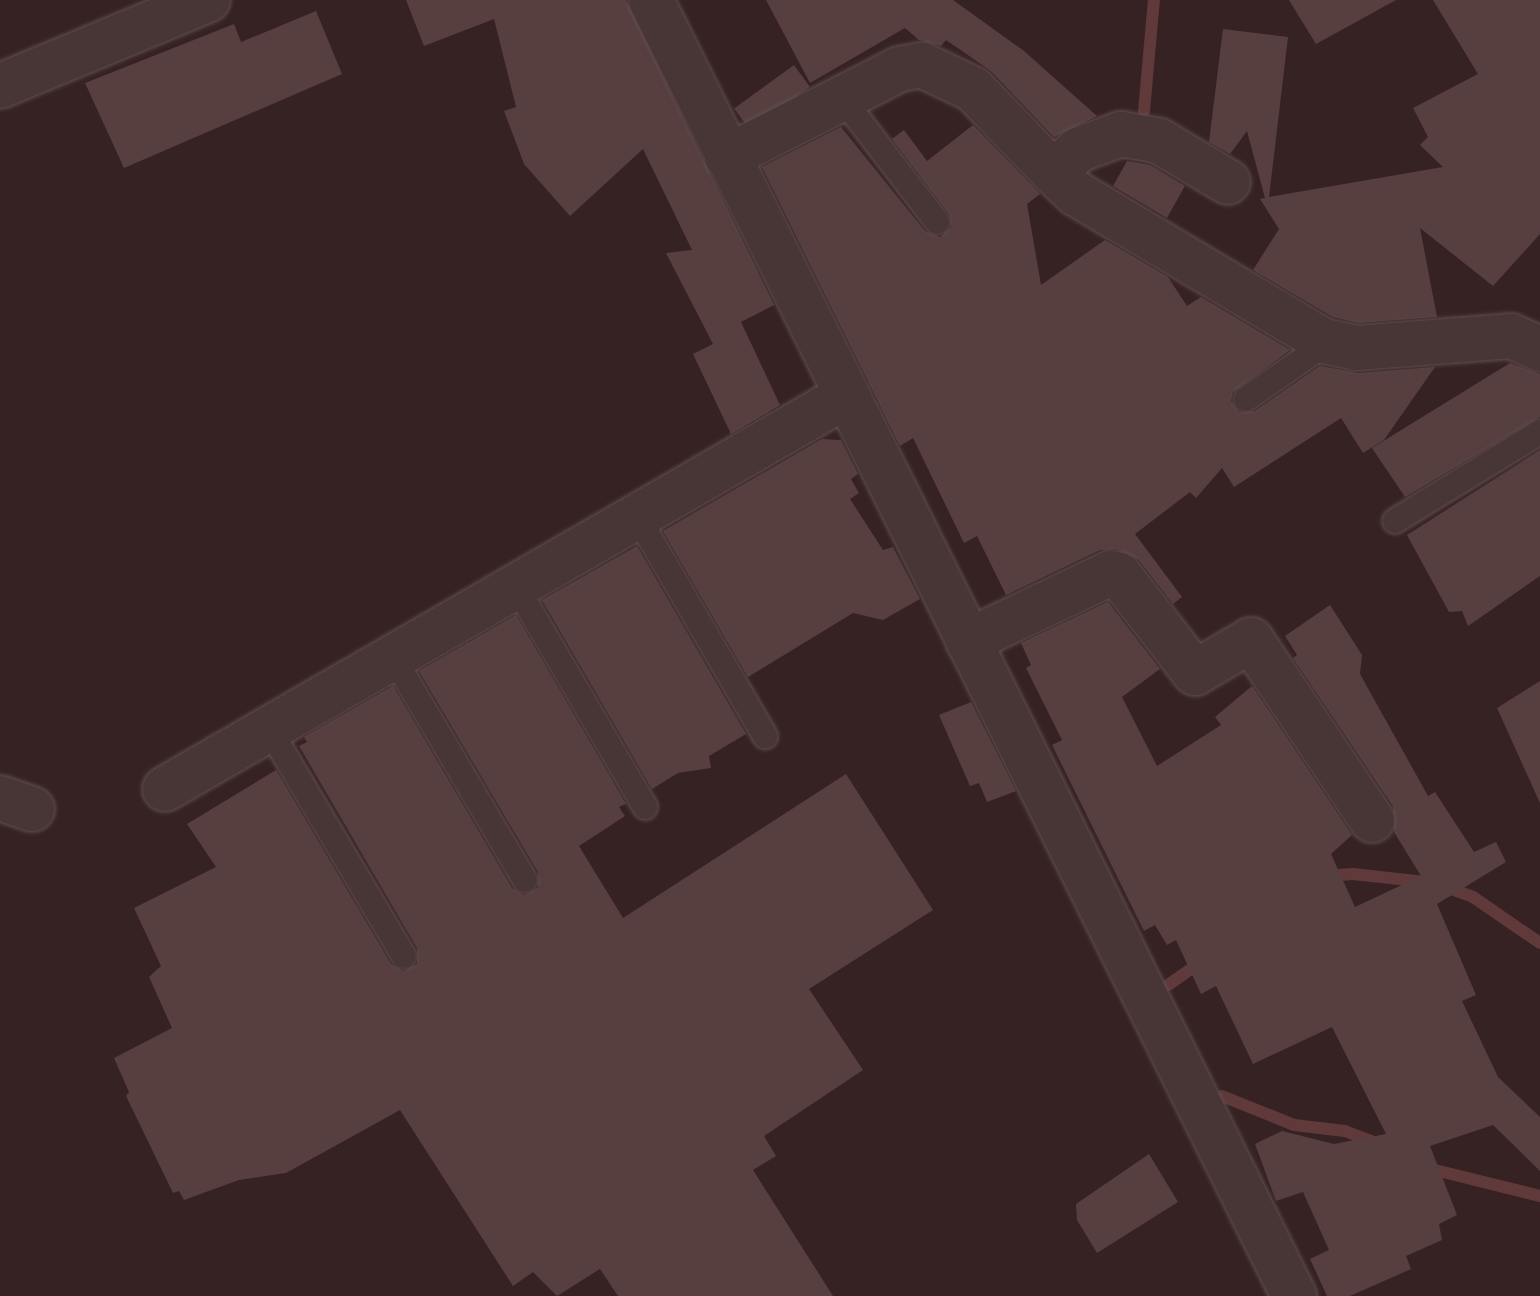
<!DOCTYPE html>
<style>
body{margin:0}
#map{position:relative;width:1540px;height:1296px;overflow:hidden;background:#372223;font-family:"Alegreya Sans",sans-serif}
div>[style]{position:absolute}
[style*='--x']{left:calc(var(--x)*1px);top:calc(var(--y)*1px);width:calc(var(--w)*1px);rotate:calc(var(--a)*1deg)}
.stream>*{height:12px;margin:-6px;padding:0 6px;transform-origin:6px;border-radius:6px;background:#60393a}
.building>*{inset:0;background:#573f3f;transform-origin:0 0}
.roads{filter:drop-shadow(0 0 2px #604e4e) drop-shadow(0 0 2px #604e4e)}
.service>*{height:24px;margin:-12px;padding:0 12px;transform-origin:12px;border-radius:12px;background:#483636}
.minor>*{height:44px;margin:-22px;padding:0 22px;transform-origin:22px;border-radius:22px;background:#483636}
span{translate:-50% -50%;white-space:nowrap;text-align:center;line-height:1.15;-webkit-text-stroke:6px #2c1b1c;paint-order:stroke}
</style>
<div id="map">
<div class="stream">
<div style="--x:1144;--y:111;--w:111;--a:-84.9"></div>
<div style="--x:1324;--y:876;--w:29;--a:-4"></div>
<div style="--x:1353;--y:874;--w:72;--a:6.3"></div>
<div style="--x:1443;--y:886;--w:32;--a:20"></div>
<div style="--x:1473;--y:897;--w:81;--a:34.5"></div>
<div style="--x:1168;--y:985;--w:40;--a:-34.9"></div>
<div style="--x:1222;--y:1096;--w:78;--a:21.9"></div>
<div style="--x:1294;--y:1125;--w:51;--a:6.7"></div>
<div style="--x:1345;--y:1131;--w:36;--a:21"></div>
<div style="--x:1427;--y:1168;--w:116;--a:13.9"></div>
</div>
<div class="building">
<div style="clip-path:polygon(406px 0,626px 0,774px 305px,741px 322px,780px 405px,731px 434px,693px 354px,713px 344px,666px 253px,692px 250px,643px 149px,570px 216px,524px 164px,504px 111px,516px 107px,494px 19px,424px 46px)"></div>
<div style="clip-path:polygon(766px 0,953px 0,1024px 51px,1097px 116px,1054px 137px,991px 71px,946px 40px,941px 46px,919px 40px,905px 28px,810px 83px)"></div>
<div style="clip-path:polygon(1289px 0,1396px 0,1316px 44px)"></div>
<div style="clip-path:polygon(1433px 0,1540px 0,1540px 234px,1493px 286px,1420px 228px,1437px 317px,1358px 323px,1333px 317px,1253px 270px,1279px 229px,1260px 199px,1265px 198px,1247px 131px,1230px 154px,1209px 142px,1223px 29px,1288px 37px,1269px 197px,1443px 167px,1420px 145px,1428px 137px,1413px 108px,1478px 74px)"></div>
<div style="clip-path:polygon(316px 11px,342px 74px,124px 168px,85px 83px,234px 24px,241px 42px)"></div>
<div style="left:794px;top:65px;width:27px;height:74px;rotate:54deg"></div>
<div style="clip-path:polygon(973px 125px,1040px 194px,1027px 204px,1041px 285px,1105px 240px,1168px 277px,1187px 306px,1201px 297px,1290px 350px,1233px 392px,1231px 401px,1239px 412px,1255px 411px,1320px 366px,1358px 373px,1435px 367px,1384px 440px,1363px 453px,1341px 418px,1234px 487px,1222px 468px,1196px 498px,1190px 492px,1135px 534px,1182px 597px,1173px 604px,1139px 560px,1116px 549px,1100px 550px,1006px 595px,977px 536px,964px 543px,913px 438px,900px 446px,762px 167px,841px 127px,925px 231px,940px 237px,951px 227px,949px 214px,892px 139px,904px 130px,927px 161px)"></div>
<div style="clip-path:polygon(1127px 161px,1150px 165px,1185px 186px,1167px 218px,1113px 186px)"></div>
<div style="clip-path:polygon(1510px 363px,1540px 374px,1540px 417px,1405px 497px,1372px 448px)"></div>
<div style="clip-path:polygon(822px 439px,841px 440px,858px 474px,851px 479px,859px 493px,850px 499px,883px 550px,893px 547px,920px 599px,883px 620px,853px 613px,748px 677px,663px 531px)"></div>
<div style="clip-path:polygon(1540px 450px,1540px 576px,1468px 626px,1462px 611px,1449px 612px,1407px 535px)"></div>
<div style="clip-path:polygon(637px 546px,746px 734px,709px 756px,711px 768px,678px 773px,652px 789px,542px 600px)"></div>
<div style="clip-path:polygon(1108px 602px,1160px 669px,1122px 697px,1157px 766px,1221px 725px,1215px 717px,1252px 686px,1352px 835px,1331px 854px,1355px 907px,1421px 876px,1394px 832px,1393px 806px,1293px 658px,1297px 655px,1285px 636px,1330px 605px,1362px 655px,1360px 674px,1428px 796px,1435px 792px,1474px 852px,1496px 842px,1506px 862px,1437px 904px,1476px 995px,1462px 1001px,1498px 1077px,1540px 1117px,1540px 1171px,1493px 1125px,1430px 1146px,1457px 1215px,1439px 1224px,1442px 1240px,1406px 1256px,1411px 1269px,1350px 1296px,1327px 1296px,1310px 1259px,1329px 1250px,1303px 1192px,1276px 1201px,1255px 1144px,1282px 1131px,1334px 1144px,1386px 1134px,1332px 1027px,1253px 1064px,1216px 986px,1201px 994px,1176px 940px,1167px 945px,1155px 925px,1144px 931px,1052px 745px,1062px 740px,1026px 668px,1031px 665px,1021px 643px)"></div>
<div style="clip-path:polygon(516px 615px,626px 804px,619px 807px,625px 816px,579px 846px,623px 918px,846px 774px,933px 910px,809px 989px,863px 1070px,764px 1136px,776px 1156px,753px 1170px,833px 1296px,618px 1296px,600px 1269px,557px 1296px,533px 1272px,513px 1286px,400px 1110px,286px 1173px,239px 1180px,184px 1200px,179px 1191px,173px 1193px,126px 1096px,129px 1092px,114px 1058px,172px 1028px,149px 977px,161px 966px,134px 908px,216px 867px,187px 824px,276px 770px,391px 964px,403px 971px,417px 964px,417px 948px,299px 746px,307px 742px,304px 737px,393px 686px,512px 888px,524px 895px,538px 888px,538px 872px,419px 671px)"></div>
<div style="clip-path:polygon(1540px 681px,1540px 803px,1497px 708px)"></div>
<div style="clip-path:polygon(971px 702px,1016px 791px,987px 802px,979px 783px,970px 786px,939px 715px)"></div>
<div style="clip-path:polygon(1149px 1154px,1178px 1202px,1097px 1253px,1077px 1220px,1076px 1204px)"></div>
</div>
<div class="roads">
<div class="service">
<div style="--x:842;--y:98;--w:156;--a:52.5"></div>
<div style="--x:1246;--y:399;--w:100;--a:-34.8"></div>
<div style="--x:637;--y:516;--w:255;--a:59.8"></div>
<div style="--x:1395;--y:521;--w:170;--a:-31.5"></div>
<div style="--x:516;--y:586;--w:256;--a:59.7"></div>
<div style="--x:393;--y:657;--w:259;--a:59.4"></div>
<div style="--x:269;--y:729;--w:264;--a:59.3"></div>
</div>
<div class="minor">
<div style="--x:651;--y:0;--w:1447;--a:63.61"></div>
<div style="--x:0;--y:86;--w:225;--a:-22.5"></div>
<div style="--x:727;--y:157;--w:194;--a:-27"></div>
<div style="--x:900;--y:69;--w:22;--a:-10"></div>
<div style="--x:922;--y:65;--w:56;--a:25.2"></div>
<div style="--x:973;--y:89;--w:115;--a:46.1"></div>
<div style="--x:1053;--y:172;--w:33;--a:-41"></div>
<div style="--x:1078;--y:150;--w:46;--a:-20.4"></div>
<div style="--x:1121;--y:134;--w:39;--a:10"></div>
<div style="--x:1159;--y:141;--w:80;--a:30.7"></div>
<div style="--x:1053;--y:172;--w:33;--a:43"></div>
<div style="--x:1077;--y:194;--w:287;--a:30.8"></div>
<div style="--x:1324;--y:341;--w:33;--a:12"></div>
<div style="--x:1356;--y:348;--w:155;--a:-4.4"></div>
<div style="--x:1511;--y:336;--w:32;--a:24"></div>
<div style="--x:968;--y:641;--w:158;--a:-25.4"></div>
<div style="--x:1111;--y:573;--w:8;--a:14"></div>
<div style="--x:1119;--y:575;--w:124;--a:52.2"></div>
<div style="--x:1195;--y:673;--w:65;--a:-30.5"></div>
<div style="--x:1251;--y:640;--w:217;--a:56.1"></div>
<div style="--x:165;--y:789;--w:786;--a:-29.99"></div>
<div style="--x:0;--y:798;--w:34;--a:19"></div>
</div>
</div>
</div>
